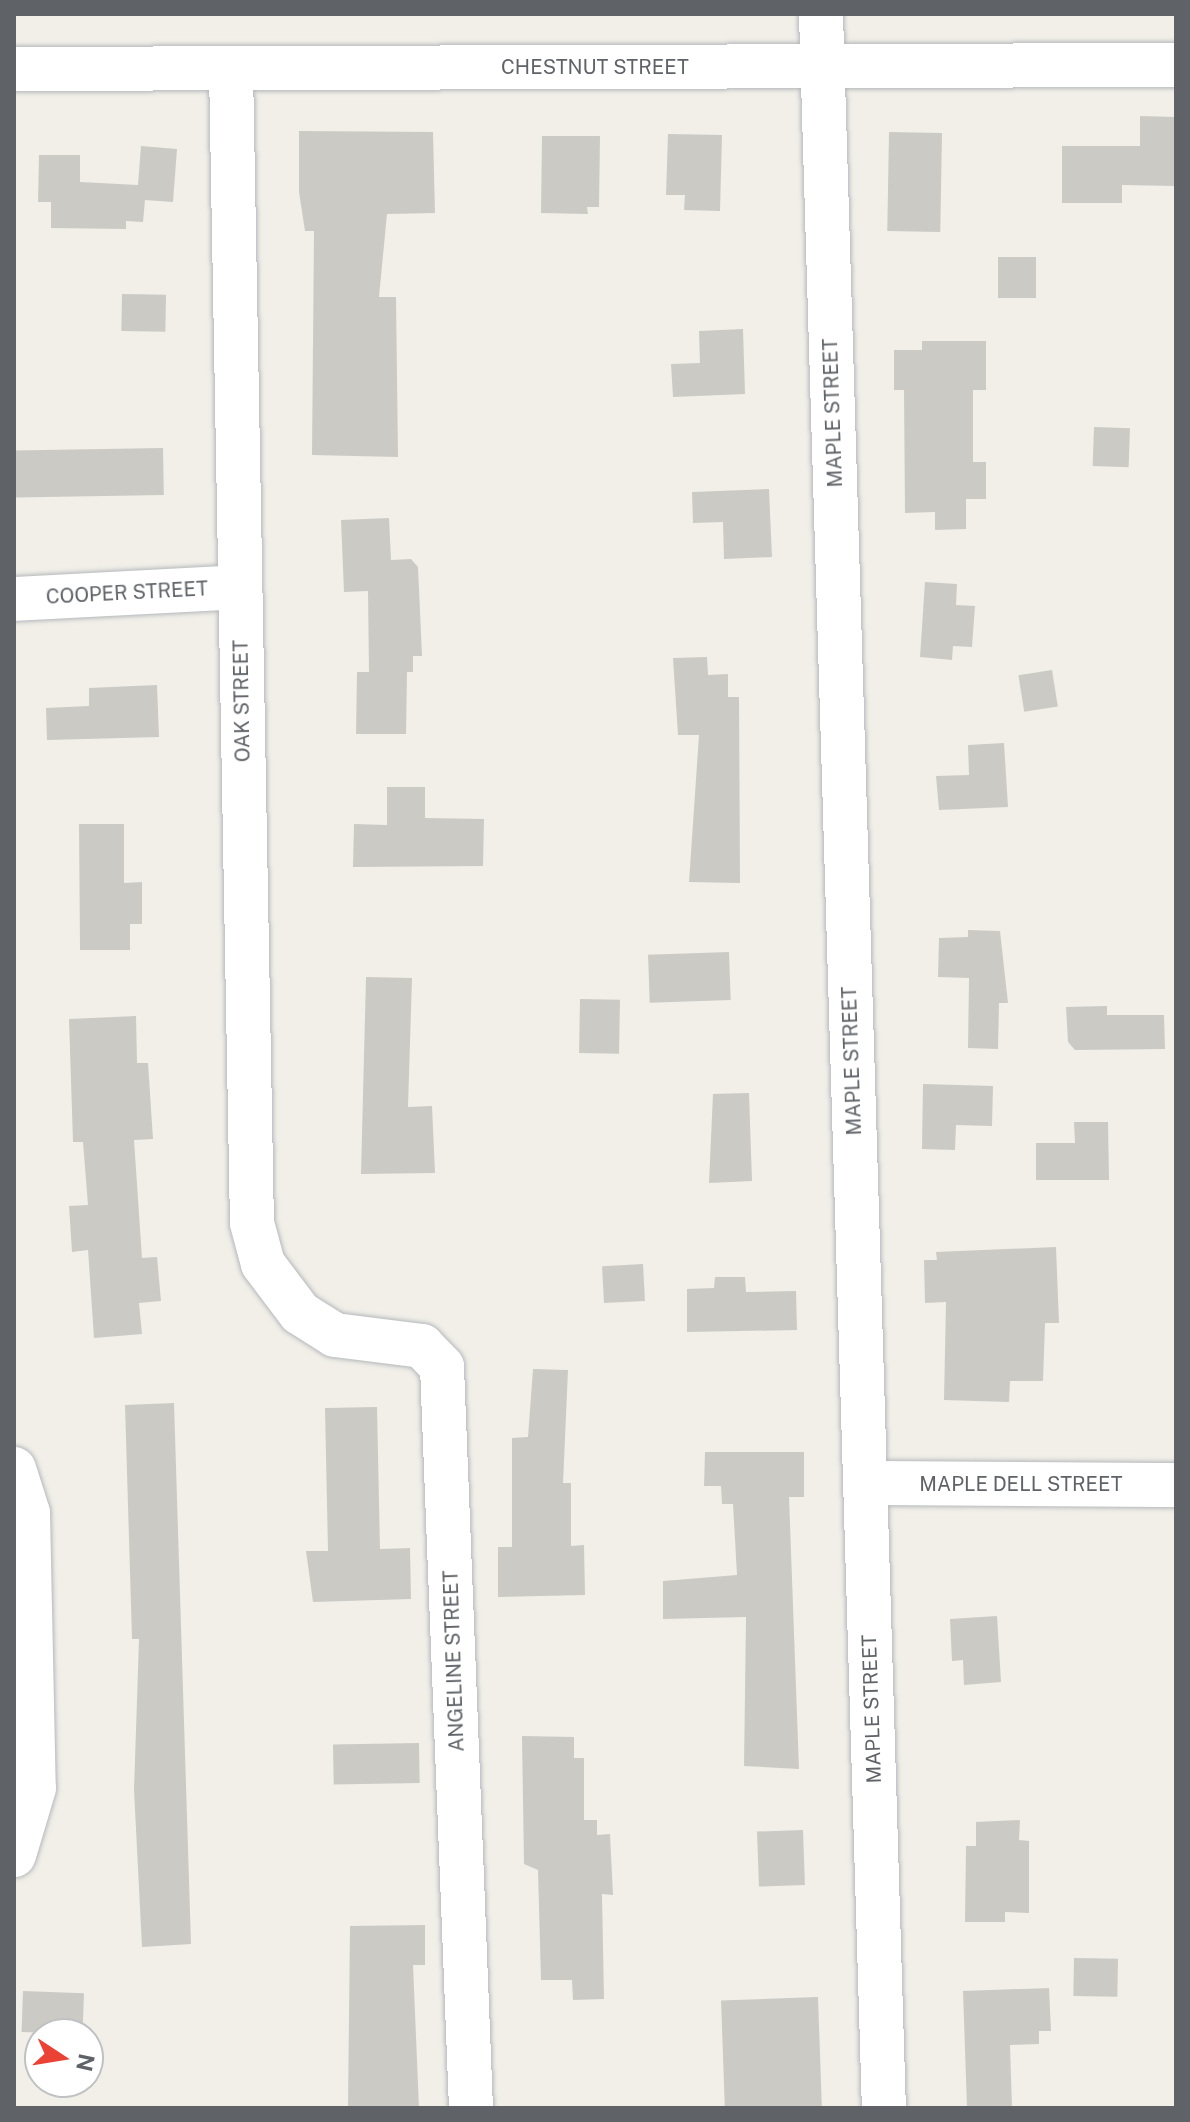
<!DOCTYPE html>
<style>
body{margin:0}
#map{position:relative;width:1190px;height:2122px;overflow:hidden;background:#f1efe8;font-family:"Public Sans",sans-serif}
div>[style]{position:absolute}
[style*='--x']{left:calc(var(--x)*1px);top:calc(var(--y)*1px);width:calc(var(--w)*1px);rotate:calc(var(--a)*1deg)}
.building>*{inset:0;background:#cccac5;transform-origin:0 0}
.roads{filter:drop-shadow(0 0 2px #b5b8bc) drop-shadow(0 0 2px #b5b8bc)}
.minor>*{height:44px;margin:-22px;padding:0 22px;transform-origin:22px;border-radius:22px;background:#fff}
span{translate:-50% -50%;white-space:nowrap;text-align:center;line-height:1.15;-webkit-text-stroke:6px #fff;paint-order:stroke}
.street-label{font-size:20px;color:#5f6368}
.frame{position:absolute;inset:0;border:16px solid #5f6368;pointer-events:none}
.north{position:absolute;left:24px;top:2018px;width:80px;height:80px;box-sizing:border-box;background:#fff;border:2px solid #bfc1c3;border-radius:50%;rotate:102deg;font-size:22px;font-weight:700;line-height:32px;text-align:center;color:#5f6368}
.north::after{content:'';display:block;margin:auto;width:28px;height:36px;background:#ea4335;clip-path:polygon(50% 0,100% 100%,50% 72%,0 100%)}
</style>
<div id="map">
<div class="building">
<div style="clip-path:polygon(1140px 116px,1176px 117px,1176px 186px,1122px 185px,1122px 203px,1062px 203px,1062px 146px,1140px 146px)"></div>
<div style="clip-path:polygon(299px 131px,433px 132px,435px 213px,387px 214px,379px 297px,396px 297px,398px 457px,312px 455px,314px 231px,305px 231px,299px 192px)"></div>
<div style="left:889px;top:132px;width:53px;height:99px;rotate:1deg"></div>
<div style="clip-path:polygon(668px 134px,722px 135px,720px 211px,684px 210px,685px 195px,666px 195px)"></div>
<div style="clip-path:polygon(542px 136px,600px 136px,599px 207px,587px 207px,588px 214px,541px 213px)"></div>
<div style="clip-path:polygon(141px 146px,177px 149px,173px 202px,145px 200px,143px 222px,126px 221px,126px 229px,51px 228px,51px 202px,38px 202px,39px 155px,80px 155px,80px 182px,138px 185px)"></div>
<div style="left:998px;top:257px;width:38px;height:41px"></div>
<div style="left:122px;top:294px;width:44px;height:37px;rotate:1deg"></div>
<div style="clip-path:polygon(743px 329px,745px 394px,673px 397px,671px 364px,700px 363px,699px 331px)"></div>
<div style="clip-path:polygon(922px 341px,986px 341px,986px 390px,973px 390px,973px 462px,986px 462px,986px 499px,966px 499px,966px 529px,935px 530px,935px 512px,905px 513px,904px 390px,894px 390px,894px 350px,922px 350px)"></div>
<div style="left:1094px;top:427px;width:36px;height:39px;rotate:2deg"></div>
<div style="left:163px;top:448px;width:47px;height:149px;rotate:89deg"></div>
<div style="clip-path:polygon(769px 489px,772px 557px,724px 559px,723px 522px,693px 523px,692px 492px)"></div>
<div style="clip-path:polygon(389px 518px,391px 560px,411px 559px,418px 567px,422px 656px,413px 656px,413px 672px,407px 672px,406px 734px,356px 734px,357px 672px,369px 672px,368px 591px,344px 592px,341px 520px)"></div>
<div style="clip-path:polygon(925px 582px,957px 584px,956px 605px,975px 606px,972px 647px,953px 646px,952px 660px,920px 657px)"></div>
<div style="clip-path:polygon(707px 657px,708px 675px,728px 674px,728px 697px,739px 697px,740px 883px,689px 882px,699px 735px,678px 735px,673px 658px)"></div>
<div style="left:1052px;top:670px;width:37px;height:34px;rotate:81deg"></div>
<div style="clip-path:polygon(157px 685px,159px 737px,47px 740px,46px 708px,89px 706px,89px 688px)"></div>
<div style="clip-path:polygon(1004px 743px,1008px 807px,939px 810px,936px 776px,969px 775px,968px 745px)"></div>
<div style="clip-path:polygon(387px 787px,425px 787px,425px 818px,484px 819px,483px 866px,353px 867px,354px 824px,387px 825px)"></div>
<div style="clip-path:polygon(79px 824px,124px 824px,124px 883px,142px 882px,142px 924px,130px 924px,130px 950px,80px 950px)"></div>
<div style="clip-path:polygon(968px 930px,1000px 931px,1008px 1003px,999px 1003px,998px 1049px,968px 1048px,969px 978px,938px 977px,939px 938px,968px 937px)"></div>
<div style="left:729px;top:952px;width:48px;height:81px;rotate:88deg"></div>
<div style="clip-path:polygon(366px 977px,412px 978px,408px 1107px,432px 1106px,435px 1173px,361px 1174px)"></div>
<div style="left:580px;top:999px;width:40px;height:54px;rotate:1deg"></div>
<div style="clip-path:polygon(1107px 1006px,1107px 1015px,1164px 1015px,1165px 1049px,1075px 1050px,1068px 1042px,1066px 1007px)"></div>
<div style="clip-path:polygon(136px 1016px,137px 1063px,148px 1063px,153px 1139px,134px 1140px,142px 1258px,157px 1257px,161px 1301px,139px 1303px,142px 1334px,94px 1338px,88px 1250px,72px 1252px,69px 1206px,88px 1205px,83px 1142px,73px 1142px,69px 1019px)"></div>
<div style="clip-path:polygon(923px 1084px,993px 1086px,992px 1126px,956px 1125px,955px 1150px,922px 1149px)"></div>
<div style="clip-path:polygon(749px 1093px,752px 1181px,709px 1183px,713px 1094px)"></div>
<div style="clip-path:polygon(1074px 1122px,1108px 1122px,1109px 1180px,1036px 1180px,1036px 1143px,1075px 1143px)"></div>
<div style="clip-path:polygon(1056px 1247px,1059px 1323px,1045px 1323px,1043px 1381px,1010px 1381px,1009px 1402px,944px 1400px,946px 1302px,925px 1303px,924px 1260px,937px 1260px,936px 1252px)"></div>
<div style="left:643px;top:1264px;width:37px;height:41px;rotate:87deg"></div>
<div style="clip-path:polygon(715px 1277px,745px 1277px,746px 1292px,796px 1291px,797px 1330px,687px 1332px,687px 1289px,714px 1288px)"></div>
<div style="clip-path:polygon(533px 1369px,568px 1370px,563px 1483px,571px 1483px,571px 1546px,584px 1545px,585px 1595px,498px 1597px,498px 1547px,512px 1547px,512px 1438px,528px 1437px)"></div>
<div style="clip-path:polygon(174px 1403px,191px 1944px,142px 1947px,134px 1790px,139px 1639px,132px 1639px,125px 1405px)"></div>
<div style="clip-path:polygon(377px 1407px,380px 1549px,410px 1548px,411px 1599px,313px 1602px,306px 1551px,328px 1551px,325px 1408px)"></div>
<div style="clip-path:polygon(705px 1452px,804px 1452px,804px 1497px,789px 1497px,799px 1769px,744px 1766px,746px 1617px,663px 1619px,663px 1581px,737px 1575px,733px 1504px,722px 1504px,721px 1486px,704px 1486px)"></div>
<div style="clip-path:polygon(997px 1616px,1001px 1682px,964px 1685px,963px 1660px,952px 1661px,950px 1619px)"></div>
<div style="clip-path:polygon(522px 1736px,574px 1737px,574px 1758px,584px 1758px,584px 1820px,597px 1820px,597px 1835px,610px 1834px,613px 1895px,602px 1894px,604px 1999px,573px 2000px,572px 1980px,541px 1980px,538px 1870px,524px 1864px)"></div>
<div style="left:419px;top:1743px;width:40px;height:86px;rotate:89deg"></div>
<div style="clip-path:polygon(1020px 1820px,1019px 1840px,1029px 1841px,1029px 1913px,1005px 1912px,1005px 1922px,965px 1922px,966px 1846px,976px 1846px,976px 1822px)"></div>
<div style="left:803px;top:1830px;width:55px;height:46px;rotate:88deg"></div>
<div style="clip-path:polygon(425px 1925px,425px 1965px,413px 1965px,419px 2108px,348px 2108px,350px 1926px)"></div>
<div style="left:1074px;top:1958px;width:44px;height:38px;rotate:1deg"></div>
<div style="clip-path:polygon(1049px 1988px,1051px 2031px,1039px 2031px,1039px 2044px,1010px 2045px,1012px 2108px,967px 2108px,963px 1991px)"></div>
<div style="left:23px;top:1991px;width:61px;height:41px;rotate:2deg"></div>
<div style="left:818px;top:1997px;width:111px;height:97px;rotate:88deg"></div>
</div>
<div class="roads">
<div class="minor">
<div style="--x:821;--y:14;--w:2095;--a:88.28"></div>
<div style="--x:14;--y:69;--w:1162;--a:-0.2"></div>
<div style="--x:231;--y:69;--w:1154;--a:88.96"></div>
<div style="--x:252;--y:1223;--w:42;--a:75"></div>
<div style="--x:263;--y:1264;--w:61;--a:52.9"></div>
<div style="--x:300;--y:1313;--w:41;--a:32.2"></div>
<div style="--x:335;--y:1335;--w:88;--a:7.2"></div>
<div style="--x:422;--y:1346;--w:29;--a:46"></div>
<div style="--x:442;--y:1367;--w:742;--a:87.76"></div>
<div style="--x:14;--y:599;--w:226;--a:-3"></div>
<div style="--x:14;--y:1469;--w:46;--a:72.3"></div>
<div style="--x:28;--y:1513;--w:275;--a:88.8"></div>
<div style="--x:34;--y:1788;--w:70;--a:106.6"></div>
<div style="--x:865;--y:1483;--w:311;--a:0.4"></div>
</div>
</div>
<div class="street-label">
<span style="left:595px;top:67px">CHESTNUT STREET</span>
<span style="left:833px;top:413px;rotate:-92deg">MAPLE STREET</span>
<span style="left:127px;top:593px;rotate:-3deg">COOPER STREET</span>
<span style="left:242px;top:701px;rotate:-91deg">OAK STREET</span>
<span style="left:852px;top:1061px;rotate:-92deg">MAPLE STREET</span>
<span style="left:1021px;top:1484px">MAPLE DELL STREET</span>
<span style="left:454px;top:1661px;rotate:-92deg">ANGELINE STREET</span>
<span style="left:872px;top:1709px;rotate:-92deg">MAPLE STREET</span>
</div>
<div class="frame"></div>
<div class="north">N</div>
</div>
